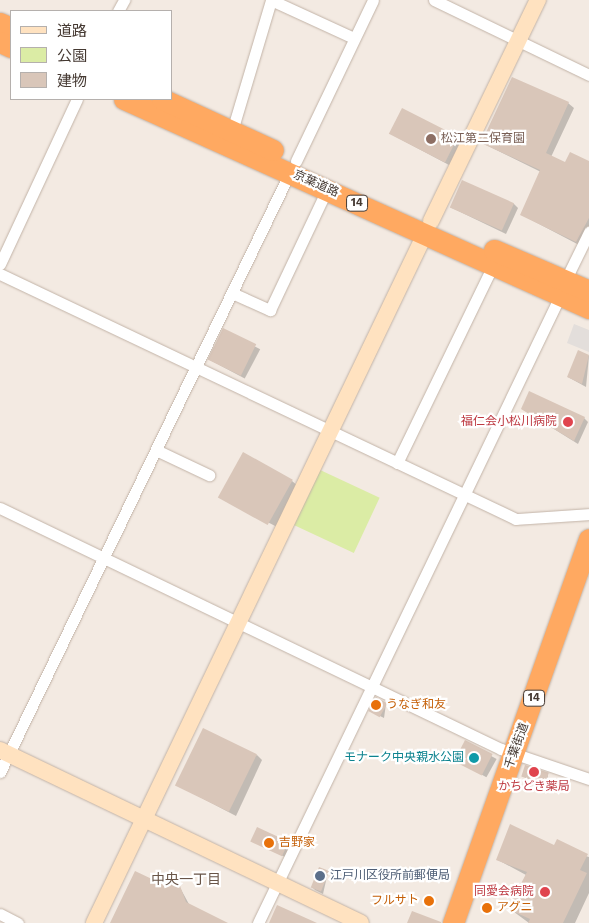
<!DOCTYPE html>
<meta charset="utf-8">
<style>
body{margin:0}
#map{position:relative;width:589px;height:923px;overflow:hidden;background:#f3eae2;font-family:"Work Sans","Noto Sans JP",sans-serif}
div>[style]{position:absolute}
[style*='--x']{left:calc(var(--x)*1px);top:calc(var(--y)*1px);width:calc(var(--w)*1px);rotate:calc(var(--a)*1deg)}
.green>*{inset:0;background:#dbeca5;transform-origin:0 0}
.parking>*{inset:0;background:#e3dedb}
.shadow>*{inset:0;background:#0003;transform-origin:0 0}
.building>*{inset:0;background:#d9c6b9;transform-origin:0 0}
.roads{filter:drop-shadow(0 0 1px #c2b3a7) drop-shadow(0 0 1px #c2b3a7)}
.street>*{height:11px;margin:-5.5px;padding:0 5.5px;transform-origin:5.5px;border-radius:5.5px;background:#fff}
.secondary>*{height:16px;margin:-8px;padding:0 8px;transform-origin:8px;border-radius:8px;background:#ffe2c0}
.highway>*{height:21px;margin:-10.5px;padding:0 10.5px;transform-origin:10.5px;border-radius:10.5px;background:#ffa961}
.dots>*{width:14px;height:14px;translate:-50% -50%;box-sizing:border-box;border:2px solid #fff;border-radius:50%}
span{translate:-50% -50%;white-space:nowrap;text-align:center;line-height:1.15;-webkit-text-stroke:4.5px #fff;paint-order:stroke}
.shield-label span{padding:1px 4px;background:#fff;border:1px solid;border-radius:4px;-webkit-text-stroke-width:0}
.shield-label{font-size:11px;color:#453932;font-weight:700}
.education-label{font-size:12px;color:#785e54}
.left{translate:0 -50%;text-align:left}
.street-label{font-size:12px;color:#453932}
.health-label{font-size:12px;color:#be3a42}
.right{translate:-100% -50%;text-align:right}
.food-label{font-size:12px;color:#c56008}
.culture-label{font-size:12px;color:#0d838f}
.service-label{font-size:12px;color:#4e5e75}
.neighbourhood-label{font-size:14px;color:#695548}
.legend{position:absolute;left:10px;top:10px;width:162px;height:90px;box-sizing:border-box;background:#fff;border:1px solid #b5b0ad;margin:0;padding:6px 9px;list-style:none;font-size:15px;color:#453932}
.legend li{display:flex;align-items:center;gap:10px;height:25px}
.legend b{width:25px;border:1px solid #b5b0ad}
</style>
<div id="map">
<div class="green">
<div style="left:318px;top:469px;width:68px;height:61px;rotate:25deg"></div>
</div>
<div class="parking">
<div style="clip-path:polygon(574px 324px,589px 330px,589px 352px,567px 343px)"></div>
</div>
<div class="shadow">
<div style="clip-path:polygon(568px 103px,574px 108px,551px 157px,566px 164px,589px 162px,589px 231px,581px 246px,522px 215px,541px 172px,482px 143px)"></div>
<div style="left:403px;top:110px;width:67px;height:27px;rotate:28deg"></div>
<div style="clip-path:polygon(514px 204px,518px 208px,506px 234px,450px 207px)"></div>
<div style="left:224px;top:330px;width:41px;height:33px;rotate:28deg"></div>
<div style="clip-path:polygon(579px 352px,589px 356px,586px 387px,568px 377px)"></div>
<div style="clip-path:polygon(522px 409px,584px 418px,588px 422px,578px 444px)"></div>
<div style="clip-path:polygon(292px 481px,298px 486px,279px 528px,223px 499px)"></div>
<div style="clip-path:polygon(386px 704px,384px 718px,372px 712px)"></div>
<div style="left:466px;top:742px;width:35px;height:21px;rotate:29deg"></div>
<div style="clip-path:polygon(257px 755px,262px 760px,236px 816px,177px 785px)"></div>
<div style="clip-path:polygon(548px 774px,547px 787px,522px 776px)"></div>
<div style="clip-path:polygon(252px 841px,288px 843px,291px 846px,285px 857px)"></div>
<div style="clip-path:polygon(554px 847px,589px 857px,589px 893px,575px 923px,529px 923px,510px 909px,526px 875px,498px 860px)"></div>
<div style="clip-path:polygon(328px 872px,323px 894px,315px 890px,312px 887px)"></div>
<div style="clip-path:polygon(155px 882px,178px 884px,190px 906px,225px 923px,111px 923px)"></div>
</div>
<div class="building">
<div style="clip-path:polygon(512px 77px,569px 102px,546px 153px,565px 162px,570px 152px,589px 161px,589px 218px,576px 242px,520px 215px,540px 170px,481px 143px)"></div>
<div style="left:402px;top:108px;width:63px;height:29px;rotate:27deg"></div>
<div style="left:462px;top:180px;width:57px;height:30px;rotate:24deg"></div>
<div style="left:223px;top:328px;width:37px;height:35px;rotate:26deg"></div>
<div style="clip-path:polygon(578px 350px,589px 355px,582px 384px,567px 377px)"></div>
<div style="clip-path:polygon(529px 391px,585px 417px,574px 441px,521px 409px)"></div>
<div style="left:243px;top:452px;width:57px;height:52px;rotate:29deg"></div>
<div style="left:376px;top:697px;width:13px;height:16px;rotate:29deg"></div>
<div style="left:203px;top:728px;width:60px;height:64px;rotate:26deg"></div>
<div style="left:465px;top:740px;width:31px;height:24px;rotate:27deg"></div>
<div style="left:525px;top:765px;width:25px;height:12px;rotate:18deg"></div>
<div style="clip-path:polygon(510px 824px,554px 845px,557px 839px,588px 854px,580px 870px,587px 873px,563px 923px,528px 923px,530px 919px,508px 909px,527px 872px,496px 860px)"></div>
<div style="left:257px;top:827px;width:35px;height:16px;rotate:25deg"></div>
<div style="left:319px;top:867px;width:11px;height:22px;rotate:22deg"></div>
<div style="clip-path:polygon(135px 871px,154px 880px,158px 873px,179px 883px,186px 902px,228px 923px,110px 923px)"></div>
<div style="clip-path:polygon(277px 905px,317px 923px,269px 923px)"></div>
<div style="clip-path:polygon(412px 911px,441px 922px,441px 923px,407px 923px)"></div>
</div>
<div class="roads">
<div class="street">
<div style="--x:271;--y:0;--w:91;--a:24.6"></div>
<div style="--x:434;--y:0;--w:172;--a:25.8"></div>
<div style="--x:118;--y:11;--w:13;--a:-61"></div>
<div style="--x:232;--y:131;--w:137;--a:-73.4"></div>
<div style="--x:296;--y:161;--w:178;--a:-64.4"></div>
<div style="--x:0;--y:264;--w:182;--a:-65"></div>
<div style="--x:0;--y:274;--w:571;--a:25.4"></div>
<div style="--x:516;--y:519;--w:73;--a:-3.9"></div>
<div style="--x:565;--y:281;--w:55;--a:-63.9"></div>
<div style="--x:232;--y:293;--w:42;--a:24.1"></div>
<div style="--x:270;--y:310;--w:122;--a:-64.7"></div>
<div style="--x:156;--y:450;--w:59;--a:25.3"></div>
<div style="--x:397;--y:463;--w:220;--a:-64.1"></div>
<div style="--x:0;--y:508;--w:556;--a:25.69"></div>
<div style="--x:501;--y:749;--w:93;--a:18.8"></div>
<div style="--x:0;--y:772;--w:666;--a:-64.2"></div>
<div style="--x:0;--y:914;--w:20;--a:27"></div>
<div style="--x:258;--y:923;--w:696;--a:-64.28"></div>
</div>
<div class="secondary">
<div style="--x:431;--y:221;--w:246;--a:-64.2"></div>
<div style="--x:0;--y:750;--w:400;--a:25.6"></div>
<div style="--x:94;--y:923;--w:764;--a:-64.34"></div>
</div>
<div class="highway">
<div style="--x:0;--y:23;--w:12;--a:24"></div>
<div style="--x:0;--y:42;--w:12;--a:24"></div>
<div style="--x:124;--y:99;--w:510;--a:24.2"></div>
<div style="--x:162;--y:99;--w:122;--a:24.7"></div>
<div style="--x:494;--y:250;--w:103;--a:23.3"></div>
<div style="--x:453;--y:923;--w:407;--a:-70.5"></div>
</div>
</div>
<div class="dots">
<div style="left:431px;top:139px;background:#8d6e63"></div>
<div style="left:568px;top:422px;background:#e0444e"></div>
<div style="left:376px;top:705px;background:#e8710a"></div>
<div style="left:474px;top:758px;background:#0f9aa8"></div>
<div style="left:534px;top:772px;background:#e0444e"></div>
<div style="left:269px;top:843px;background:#e8710a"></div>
<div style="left:320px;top:876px;background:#5c6f8a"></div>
<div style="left:545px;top:892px;background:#e0444e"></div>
<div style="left:429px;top:901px;background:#e8710a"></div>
<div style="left:487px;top:908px;background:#e8710a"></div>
</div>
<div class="shield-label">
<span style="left:357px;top:203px">14</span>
<span style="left:534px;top:698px">14</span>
</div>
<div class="education-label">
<span class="left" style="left:441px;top:139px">松江第二保育園</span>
</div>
<div class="street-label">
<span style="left:316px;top:184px;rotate:24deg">京葉道路</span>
<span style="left:517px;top:746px;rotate:-70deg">千葉街道</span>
</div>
<div class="health-label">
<span class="right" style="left:557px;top:422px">福仁会小松川病院</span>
<span style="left:534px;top:787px">かちどき薬局</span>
<span class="right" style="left:534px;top:892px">同愛会病院</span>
</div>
<div class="food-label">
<span class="left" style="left:386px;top:705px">うなぎ和友</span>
<span class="left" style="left:279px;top:843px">吉野家</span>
<span class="right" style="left:419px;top:901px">フルサト</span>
<span class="left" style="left:497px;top:908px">アグニ</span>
</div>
<div class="culture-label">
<span class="right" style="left:464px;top:758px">モナーク中央親水公園</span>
</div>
<div class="service-label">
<span class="left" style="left:330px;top:876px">江戸川区役所前郵便局</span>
</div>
<div class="neighbourhood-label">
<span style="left:186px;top:879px">中央一丁目</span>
</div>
<ul class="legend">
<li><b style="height:6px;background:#ffe2c0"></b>道路</li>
<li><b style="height:14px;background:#dbeca5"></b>公園</li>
<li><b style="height:14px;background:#d9c6b9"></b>建物</li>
</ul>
</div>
